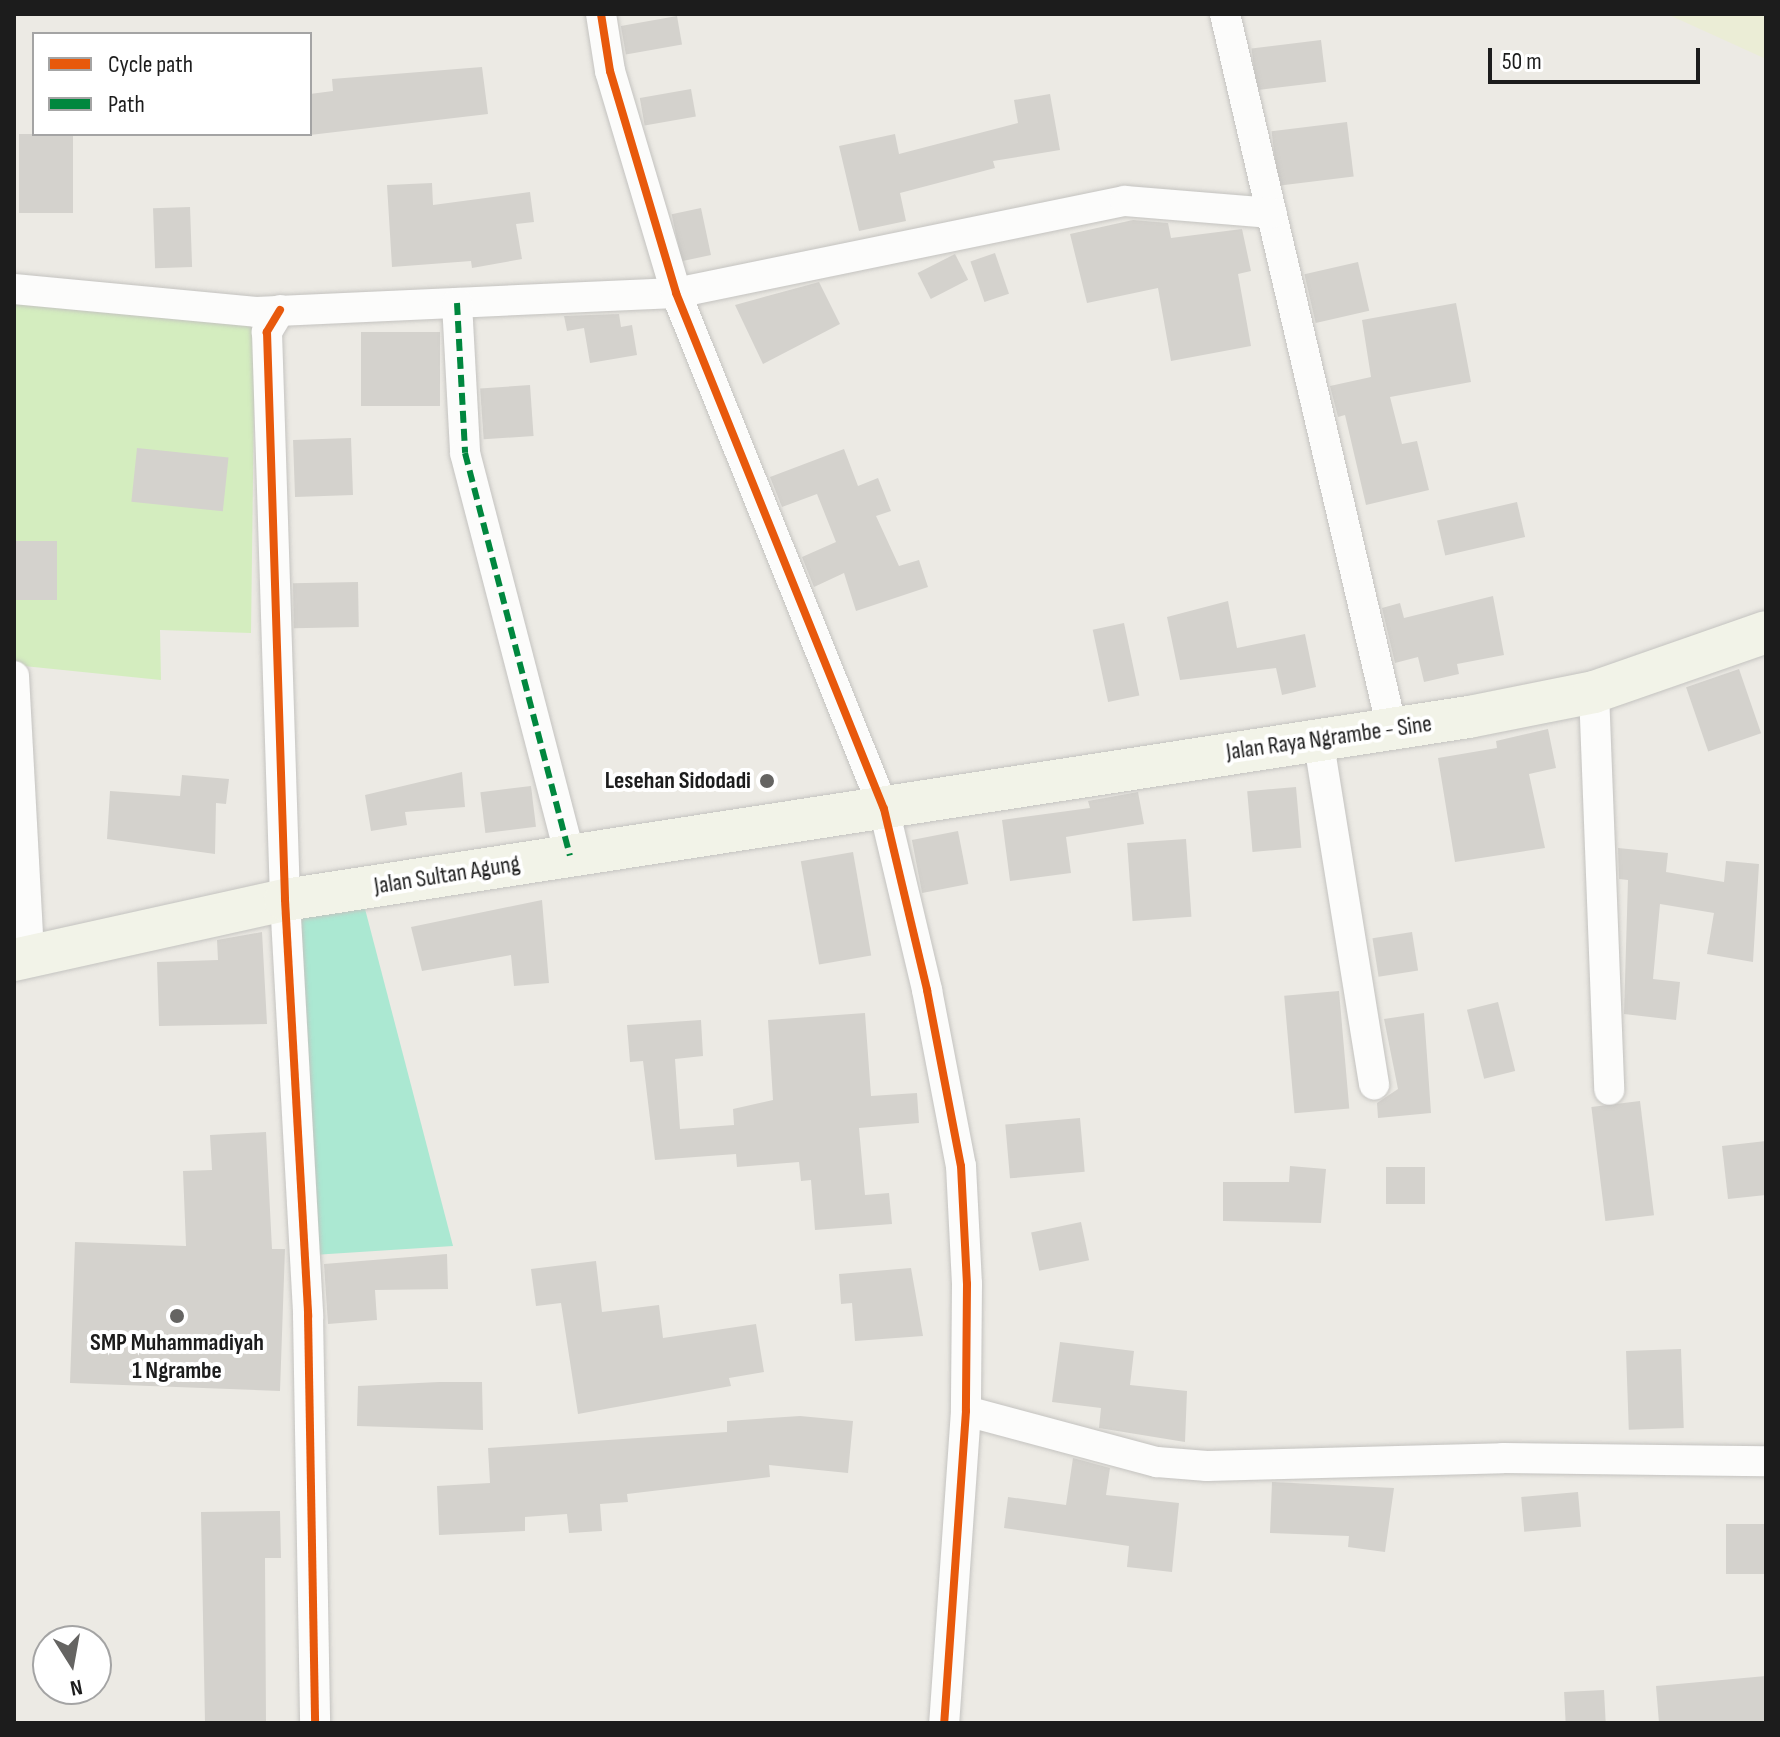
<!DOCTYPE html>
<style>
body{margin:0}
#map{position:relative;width:1780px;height:1737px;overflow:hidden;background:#eceae4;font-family:"Sofia Sans Condensed",sans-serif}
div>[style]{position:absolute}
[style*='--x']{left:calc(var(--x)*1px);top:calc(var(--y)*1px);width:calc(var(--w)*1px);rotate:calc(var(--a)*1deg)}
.farmland>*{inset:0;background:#ebedd6}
.grass>*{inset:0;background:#d4edbf}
.pitch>*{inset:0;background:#abe8d2}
.building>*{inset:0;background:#d4d2cd;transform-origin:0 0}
.roads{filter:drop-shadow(0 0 2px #c4c3c0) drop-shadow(0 0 2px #c4c3c0)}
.street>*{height:30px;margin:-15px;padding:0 15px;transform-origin:15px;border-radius:15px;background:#fcfcfb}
.secondary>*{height:42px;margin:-21px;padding:0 21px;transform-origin:21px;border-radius:21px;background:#f2f3e8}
.quiet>*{height:6px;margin-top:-3px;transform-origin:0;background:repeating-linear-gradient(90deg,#00873e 0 12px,transparent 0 18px)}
.cycleway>*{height:8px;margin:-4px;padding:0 4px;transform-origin:4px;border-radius:4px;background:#e8590c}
.dots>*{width:22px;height:22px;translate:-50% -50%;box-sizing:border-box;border:4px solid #fff;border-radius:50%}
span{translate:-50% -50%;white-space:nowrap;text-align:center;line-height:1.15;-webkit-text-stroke:8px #fff;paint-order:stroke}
.street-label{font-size:24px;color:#1c1c1c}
.poi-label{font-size:24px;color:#1c1c1c;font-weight:700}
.right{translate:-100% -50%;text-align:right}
.frame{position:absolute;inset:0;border:16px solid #1c1c1c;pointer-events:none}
.legend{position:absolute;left:32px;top:32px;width:280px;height:104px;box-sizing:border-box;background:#fff;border:2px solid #a4a4a4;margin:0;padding:10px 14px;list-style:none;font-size:24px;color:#1c1c1c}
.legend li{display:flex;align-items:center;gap:16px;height:40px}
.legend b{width:40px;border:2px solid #a4a4a4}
.north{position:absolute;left:32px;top:1625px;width:80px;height:80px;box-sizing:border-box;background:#fff;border:2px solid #a4a4a4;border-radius:50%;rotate:169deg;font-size:22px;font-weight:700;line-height:32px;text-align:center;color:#1c1c1c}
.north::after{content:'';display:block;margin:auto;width:28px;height:36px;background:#656462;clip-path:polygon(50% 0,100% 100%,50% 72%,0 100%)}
.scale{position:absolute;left:1488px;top:48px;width:212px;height:36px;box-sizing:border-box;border:4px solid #1c1c1c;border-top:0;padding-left:10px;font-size:24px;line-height:28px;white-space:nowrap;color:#1c1c1c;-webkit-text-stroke:6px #fff;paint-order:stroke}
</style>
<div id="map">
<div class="farmland">
<div style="clip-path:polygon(1667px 14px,1766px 14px,1766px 59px)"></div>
</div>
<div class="grass">
<div style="clip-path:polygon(14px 300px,255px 324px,251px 633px,160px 630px,161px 680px,14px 665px)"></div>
</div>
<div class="pitch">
<div style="clip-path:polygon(364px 905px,453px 1246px,313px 1255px,293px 915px)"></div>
</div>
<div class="building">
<div style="left:677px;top:16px;width:29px;height:57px;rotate:80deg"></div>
<div style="left:1321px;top:40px;width:42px;height:70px;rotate:83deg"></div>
<div style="clip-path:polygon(482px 67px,488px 114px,310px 135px,310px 94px,333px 91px,332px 79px)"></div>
<div style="left:691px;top:89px;width:28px;height:52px;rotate:80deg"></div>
<div style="clip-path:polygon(1050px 94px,1060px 150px,993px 161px,995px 168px,900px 193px,906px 221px,859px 231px,839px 146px,895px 134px,899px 154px,1018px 123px,1014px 100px)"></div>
<div style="left:1347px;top:122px;width:55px;height:76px;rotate:83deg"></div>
<div style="left:19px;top:134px;width:54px;height:79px"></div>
<div style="clip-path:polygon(432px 183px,433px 205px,530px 192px,534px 222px,516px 224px,522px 259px,472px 268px,471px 261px,392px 267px,387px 185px)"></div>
<div style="left:190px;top:207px;width:60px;height:37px;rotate:88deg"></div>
<div style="left:701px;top:208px;width:48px;height:30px;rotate:78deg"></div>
<div style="clip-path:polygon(1133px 220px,1168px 223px,1171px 238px,1242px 229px,1251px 271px,1238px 274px,1251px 346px,1171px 361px,1158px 288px,1087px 303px,1070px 234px)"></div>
<div style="left:995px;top:253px;width:43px;height:26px;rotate:71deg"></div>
<div style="left:955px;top:254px;width:29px;height:42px;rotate:63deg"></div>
<div style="left:1358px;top:262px;width:50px;height:55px;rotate:77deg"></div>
<div style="clip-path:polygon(819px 282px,840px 324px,763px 364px,735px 305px)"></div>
<div style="clip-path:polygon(1456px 303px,1471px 382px,1390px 397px,1402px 444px,1417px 441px,1429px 490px,1366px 505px,1345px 415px,1338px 417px,1330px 386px,1371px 377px,1362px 320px)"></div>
<div style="clip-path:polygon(619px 314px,621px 327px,632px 325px,637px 355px,590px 363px,584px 328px,567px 331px,564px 316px)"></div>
<div style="left:361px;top:332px;width:79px;height:74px"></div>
<div style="left:530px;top:385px;width:51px;height:50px;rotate:86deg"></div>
<div style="left:351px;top:438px;width:57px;height:58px;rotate:88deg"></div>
<div style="left:137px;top:448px;width:92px;height:54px;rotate:6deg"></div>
<div style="clip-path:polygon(844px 449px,858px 486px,878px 478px,891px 511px,876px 516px,899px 566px,919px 560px,928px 587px,856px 611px,844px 573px,814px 587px,802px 557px,836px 542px,817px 494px,782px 507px,770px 477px)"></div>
<div style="left:1517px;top:502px;width:36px;height:82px;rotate:77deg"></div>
<div style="left:14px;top:541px;width:43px;height:59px"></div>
<div style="left:358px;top:582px;width:45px;height:65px;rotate:89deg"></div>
<div style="clip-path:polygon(1493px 596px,1504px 655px,1457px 664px,1459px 674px,1424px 682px,1418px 657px,1395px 663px,1382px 608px,1400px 603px,1404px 618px)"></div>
<div style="clip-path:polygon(1228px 601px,1237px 648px,1305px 634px,1316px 687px,1282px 695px,1276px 668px,1180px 680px,1167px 617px)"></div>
<div style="left:1124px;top:623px;width:74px;height:32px;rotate:78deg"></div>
<div style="left:1739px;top:669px;width:68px;height:56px;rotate:71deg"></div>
<div style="clip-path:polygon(1548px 729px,1556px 768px,1529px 774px,1545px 848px,1455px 862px,1438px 758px,1497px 748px,1496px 741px)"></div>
<div style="clip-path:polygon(462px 772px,465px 807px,405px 812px,407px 825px,371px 831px,365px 795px)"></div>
<div style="clip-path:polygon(182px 775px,229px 779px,226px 804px,216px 803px,215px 854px,107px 839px,110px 791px,180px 796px)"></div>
<div style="left:531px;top:786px;width:41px;height:51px;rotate:83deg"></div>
<div style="left:1296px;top:787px;width:61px;height:49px;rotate:85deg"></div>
<div style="clip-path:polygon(1138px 792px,1144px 824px,1066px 837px,1071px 873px,1010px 881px,1002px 820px,1090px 808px,1088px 801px)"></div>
<div style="left:958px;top:831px;width:54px;height:47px;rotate:79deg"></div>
<div style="left:1186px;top:839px;width:78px;height:59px;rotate:86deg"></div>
<div style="clip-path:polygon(1618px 848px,1668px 853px,1666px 872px,1724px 882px,1726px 861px,1759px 864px,1753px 962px,1707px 954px,1714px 913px,1660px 904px,1653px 979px,1680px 982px,1676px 1020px,1624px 1014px,1628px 880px,1619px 879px)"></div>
<div style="left:853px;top:852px;width:105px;height:53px;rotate:80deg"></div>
<div style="clip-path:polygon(542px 900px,549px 983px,514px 986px,511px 955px,422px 971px,411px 927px)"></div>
<div style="clip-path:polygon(262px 932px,267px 1024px,159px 1026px,157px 962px,218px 960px,217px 940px)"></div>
<div style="left:1412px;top:932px;width:39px;height:40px;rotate:81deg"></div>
<div style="left:1339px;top:991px;width:118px;height:55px;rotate:85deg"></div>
<div style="left:1498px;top:1002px;width:71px;height:32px;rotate:76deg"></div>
<div style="clip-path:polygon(865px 1013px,871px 1096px,917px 1093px,919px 1123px,859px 1128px,865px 1195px,889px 1193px,892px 1224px,815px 1230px,811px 1180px,801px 1181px,799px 1162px,737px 1167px,736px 1154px,655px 1160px,643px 1061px,630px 1062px,627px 1025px,701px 1020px,703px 1056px,675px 1059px,680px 1129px,734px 1125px,733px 1109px,773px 1100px,768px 1020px)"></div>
<div style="clip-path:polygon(1424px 1013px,1431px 1113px,1378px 1118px,1377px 1103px,1398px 1089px,1384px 1019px)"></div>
<div style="left:1640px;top:1101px;width:115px;height:49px;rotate:83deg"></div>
<div style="left:1080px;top:1118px;width:54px;height:75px;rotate:85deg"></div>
<div style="clip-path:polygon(266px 1132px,272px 1249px,285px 1249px,280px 1391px,70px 1383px,75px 1242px,186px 1246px,183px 1171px,212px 1170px,210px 1135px)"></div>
<div style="clip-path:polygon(1766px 1141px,1766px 1195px,1728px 1199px,1722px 1146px)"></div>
<div style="clip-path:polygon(1290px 1166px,1326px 1169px,1321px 1223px,1223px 1221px,1223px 1182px,1289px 1182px)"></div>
<div style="left:1386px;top:1167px;width:39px;height:37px"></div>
<div style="left:1081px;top:1222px;width:39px;height:51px;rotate:78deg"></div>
<div style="clip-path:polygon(447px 1254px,448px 1289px,375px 1290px,377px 1320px,328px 1324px,324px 1264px)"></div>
<div style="clip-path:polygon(596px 1261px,602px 1312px,659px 1305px,663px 1338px,756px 1324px,764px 1372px,729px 1378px,731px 1386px,578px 1414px,561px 1303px,536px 1306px,531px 1269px)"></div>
<div style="clip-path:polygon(911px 1268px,923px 1336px,855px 1341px,852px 1303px,841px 1304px,839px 1274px)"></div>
<div style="clip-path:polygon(1060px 1342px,1134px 1351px,1130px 1385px,1187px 1391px,1185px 1442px,1099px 1428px,1101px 1408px,1052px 1402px)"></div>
<div style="left:1681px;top:1349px;width:79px;height:55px;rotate:88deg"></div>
<div style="clip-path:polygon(439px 1382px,482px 1382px,483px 1430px,357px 1426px,358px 1386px)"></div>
<div style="clip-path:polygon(800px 1416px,853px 1421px,848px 1473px,769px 1465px,770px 1477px,627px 1494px,628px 1502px,600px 1504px,602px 1531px,569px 1533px,567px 1514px,525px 1517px,525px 1531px,439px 1535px,437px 1486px,490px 1483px,488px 1448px,727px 1432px,727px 1421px)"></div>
<div style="clip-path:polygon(1073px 1458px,1110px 1468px,1106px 1495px,1179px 1503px,1172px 1572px,1127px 1567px,1129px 1546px,1004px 1528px,1008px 1497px,1066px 1505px)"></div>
<div style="clip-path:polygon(1272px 1482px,1394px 1488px,1385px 1552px,1348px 1547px,1349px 1536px,1270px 1533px)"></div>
<div style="left:1578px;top:1492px;width:35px;height:57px;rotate:85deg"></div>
<div style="clip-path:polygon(280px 1511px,281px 1558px,265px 1558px,266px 1723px,205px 1723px,201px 1512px)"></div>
<div style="left:1766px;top:1524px;width:50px;height:40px;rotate:90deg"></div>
<div style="clip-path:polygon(1766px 1676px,1766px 1723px,1659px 1723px,1656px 1686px)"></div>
<div style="left:1604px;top:1690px;width:33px;height:40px;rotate:87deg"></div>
</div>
<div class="roads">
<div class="street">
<div style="--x:601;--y:14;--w:58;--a:81"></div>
<div style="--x:610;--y:71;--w:232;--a:73.4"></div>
<div style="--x:676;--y:293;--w:556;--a:68.05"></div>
<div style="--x:884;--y:809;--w:186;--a:76.6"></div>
<div style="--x:927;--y:990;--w:179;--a:79.1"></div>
<div style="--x:961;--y:1166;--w:118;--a:87.1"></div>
<div style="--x:967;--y:1284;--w:127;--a:90.5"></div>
<div style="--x:966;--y:1411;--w:313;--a:94"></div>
<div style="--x:1225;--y:14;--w:734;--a:76.85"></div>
<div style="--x:14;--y:289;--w:243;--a:5.4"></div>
<div style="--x:256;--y:312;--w:420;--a:-2.6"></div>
<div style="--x:676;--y:293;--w:458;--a:-11.6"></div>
<div style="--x:1125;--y:201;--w:147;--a:4.7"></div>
<div style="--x:457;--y:303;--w:150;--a:86.9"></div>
<div style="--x:465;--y:453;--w:416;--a:75.4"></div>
<div style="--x:280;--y:310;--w:26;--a:121"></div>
<div style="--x:267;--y:332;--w:568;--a:88.18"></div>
<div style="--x:285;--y:900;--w:416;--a:86.8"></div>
<div style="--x:308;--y:1315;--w:408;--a:89"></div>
<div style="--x:14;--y:676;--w:280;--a:86.9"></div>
<div style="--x:1594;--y:692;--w:398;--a:87.8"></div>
<div style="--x:1318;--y:738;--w:351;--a:80.8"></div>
<div style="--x:966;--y:1411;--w:198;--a:15"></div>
<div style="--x:1157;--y:1462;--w:50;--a:4.6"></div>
<div style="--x:1207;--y:1466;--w:296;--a:-1.5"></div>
<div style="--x:1503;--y:1458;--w:263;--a:0.7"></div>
</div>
<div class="secondary">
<div style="--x:14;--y:960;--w:278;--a:-12.5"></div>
<div style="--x:285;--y:900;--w:1198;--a:-8.79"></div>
<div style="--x:1469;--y:717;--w:127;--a:-11.3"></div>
<div style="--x:1594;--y:692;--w:182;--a:-19.2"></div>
</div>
</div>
<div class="quiet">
<div style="--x:457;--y:303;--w:150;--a:86.9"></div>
<div style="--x:465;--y:453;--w:416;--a:75.4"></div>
</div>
<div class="cycleway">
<div style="--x:601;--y:14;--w:58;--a:81"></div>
<div style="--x:610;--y:71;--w:232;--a:73.4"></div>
<div style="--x:676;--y:293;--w:556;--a:68.05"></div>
<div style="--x:884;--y:809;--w:186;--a:76.6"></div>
<div style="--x:927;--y:990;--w:179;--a:79.1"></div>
<div style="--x:961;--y:1166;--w:118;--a:87.1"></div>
<div style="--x:967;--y:1284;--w:127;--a:90.5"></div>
<div style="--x:966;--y:1411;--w:313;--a:94"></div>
<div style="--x:280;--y:310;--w:26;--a:121"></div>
<div style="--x:267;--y:332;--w:568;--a:88.18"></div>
<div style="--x:285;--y:900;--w:416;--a:86.8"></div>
<div style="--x:308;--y:1315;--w:408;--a:89"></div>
</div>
<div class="dots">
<div style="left:767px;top:781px;background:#656462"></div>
<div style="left:177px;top:1316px;background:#656462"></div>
</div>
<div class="street-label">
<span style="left:1329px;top:738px;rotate:-8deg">Jalan Raya Ngrambe - Sine</span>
<span style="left:447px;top:875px;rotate:-9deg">Jalan Sultan Agung</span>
</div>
<div class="poi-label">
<span class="right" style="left:751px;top:781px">Lesehan Sidodadi</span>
<span style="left:177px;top:1357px">SMP Muhammadiyah<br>1 Ngrambe</span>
</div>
<div class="frame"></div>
<ul class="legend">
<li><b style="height:10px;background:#e8590c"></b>Cycle path</li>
<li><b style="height:10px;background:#00873e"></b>Path</li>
</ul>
<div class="north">N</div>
<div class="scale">50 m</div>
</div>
